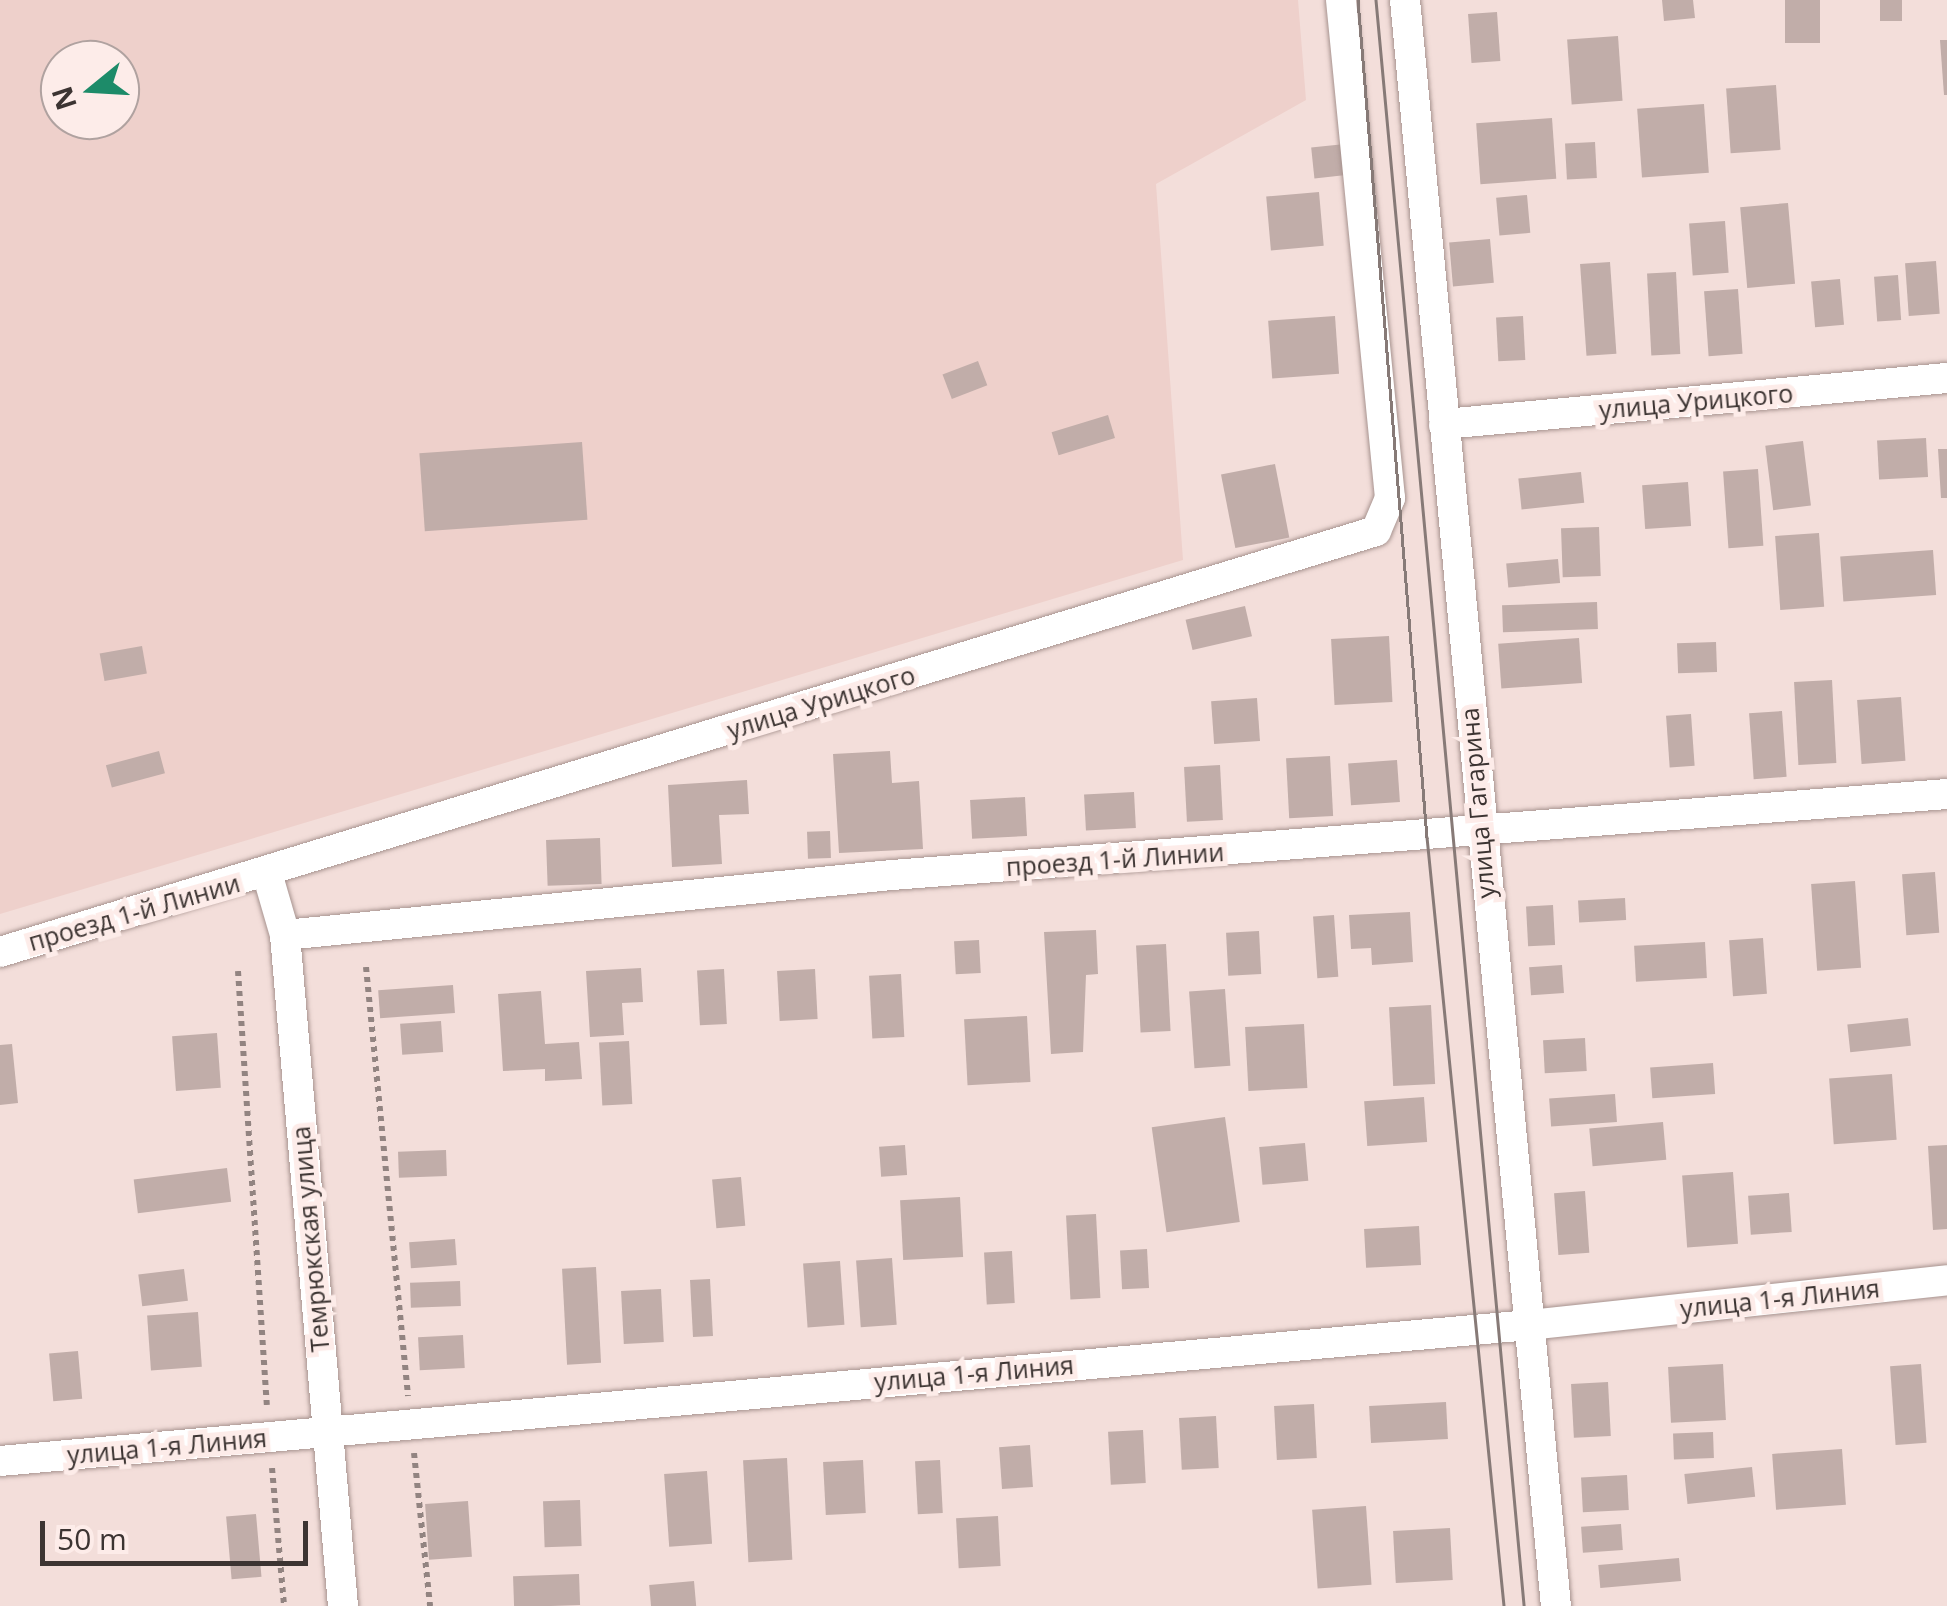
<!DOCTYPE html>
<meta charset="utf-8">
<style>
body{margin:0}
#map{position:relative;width:1947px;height:1606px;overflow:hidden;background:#f3deda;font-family:"Open Sans",sans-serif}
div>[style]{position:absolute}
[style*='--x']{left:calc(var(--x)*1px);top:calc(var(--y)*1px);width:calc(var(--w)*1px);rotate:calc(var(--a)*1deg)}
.built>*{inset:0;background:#eed0cb}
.building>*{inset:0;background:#c1ada9;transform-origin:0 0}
.path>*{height:6px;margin-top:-3px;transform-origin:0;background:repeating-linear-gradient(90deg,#928481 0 5px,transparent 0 10px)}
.roads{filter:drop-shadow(0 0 2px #a7938f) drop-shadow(0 0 2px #a7938f)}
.street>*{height:30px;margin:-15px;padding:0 15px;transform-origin:15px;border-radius:15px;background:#fff}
.tram>*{height:2.5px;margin:-1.25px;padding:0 1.25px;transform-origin:1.25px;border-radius:1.25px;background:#877a77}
span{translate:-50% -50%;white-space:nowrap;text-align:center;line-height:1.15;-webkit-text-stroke:10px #fdece9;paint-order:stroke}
.street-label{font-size:25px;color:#3c3432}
.north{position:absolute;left:40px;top:40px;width:100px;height:100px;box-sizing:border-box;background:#fdece9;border:2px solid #b0a2a0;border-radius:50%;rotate:252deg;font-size:28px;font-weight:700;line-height:40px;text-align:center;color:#3c3432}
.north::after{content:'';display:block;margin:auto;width:35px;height:45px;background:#1d8b69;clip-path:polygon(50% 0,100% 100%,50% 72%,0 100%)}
.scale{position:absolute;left:40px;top:1521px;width:268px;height:45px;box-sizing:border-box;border:5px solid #3c3432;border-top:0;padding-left:12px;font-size:30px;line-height:35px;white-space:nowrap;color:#3c3432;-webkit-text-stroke:8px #fdece9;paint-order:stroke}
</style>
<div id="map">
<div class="built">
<div style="clip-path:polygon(evenodd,0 0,1298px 0,1306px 100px,1156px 184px,1183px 560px,0 914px,0 0,60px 60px,120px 60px,120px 120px,60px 120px,60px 60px)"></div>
</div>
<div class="building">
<div style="clip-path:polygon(1662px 0,1693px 0,1695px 18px,1664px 21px)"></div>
<div style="left:1785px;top:0;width:35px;height:43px"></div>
<div style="left:1880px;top:0;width:22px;height:21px"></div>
<div style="left:1497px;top:12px;width:49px;height:29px;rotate:86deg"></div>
<div style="left:1618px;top:36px;width:65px;height:51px;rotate:86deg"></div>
<div style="clip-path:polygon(1940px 40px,1947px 40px,1947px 95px,1944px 95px)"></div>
<div style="left:1776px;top:85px;width:65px;height:50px;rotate:86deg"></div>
<div style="left:1704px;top:104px;width:69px;height:67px;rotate:86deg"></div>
<div style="left:1552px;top:118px;width:61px;height:76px;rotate:86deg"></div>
<div style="left:1595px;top:142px;width:36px;height:30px;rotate:87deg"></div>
<div style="left:1345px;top:144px;width:31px;height:34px;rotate:84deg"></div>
<div style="left:1319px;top:192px;width:54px;height:53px;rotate:85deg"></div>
<div style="left:1527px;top:195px;width:38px;height:31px;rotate:85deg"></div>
<div style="left:1788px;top:203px;width:81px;height:48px;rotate:85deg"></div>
<div style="left:1725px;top:221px;width:52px;height:36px;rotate:86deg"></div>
<div style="left:1490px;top:239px;width:44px;height:41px;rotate:85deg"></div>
<div style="left:1936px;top:261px;width:53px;height:31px;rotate:86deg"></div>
<div style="left:1610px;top:262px;width:92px;height:30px;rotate:86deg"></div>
<div style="left:1676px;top:272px;width:82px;height:29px;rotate:87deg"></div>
<div style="left:1898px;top:275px;width:45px;height:24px;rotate:86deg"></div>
<div style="left:1840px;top:279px;width:46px;height:29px;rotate:85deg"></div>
<div style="left:1738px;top:289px;width:65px;height:34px;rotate:86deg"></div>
<div style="left:1335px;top:316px;width:58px;height:67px;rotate:86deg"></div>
<div style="left:1523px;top:316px;width:44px;height:27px;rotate:87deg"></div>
<div style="left:978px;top:361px;width:26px;height:38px;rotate:69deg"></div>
<div style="left:1108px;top:415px;width:24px;height:59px;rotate:73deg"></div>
<div style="left:1926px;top:438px;width:39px;height:49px;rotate:87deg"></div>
<div style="left:1803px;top:441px;width:65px;height:38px;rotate:83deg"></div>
<div style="left:582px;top:442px;width:78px;height:163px;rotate:86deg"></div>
<div style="clip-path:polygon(1938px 449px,1947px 449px,1947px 498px,1941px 498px)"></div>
<div style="left:1275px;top:464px;width:75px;height:55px;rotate:79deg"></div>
<div style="left:1758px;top:469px;width:77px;height:35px;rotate:86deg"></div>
<div style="left:1581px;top:472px;width:31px;height:63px;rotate:84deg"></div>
<div style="left:1688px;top:482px;width:44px;height:46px;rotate:86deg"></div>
<div style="left:1599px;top:527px;width:49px;height:38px;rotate:88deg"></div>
<div style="left:1819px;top:533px;width:74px;height:44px;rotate:86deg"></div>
<div style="left:1933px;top:550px;width:45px;height:93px;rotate:86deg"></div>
<div style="left:1558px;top:559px;width:24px;height:52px;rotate:85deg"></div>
<div style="left:1597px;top:602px;width:27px;height:95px;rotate:88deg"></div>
<div style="left:1245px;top:606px;width:31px;height:61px;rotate:77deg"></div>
<div style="left:1389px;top:636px;width:66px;height:58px;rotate:87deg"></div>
<div style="left:1579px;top:638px;width:45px;height:81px;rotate:86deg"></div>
<div style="left:1716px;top:642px;width:30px;height:39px;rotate:88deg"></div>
<div style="left:142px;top:646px;width:28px;height:43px;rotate:80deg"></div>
<div style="left:1832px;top:680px;width:83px;height:38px;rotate:87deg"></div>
<div style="left:1901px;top:697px;width:64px;height:44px;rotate:86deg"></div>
<div style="left:1257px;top:698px;width:43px;height:46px;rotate:86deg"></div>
<div style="left:1782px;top:711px;width:66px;height:33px;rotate:86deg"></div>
<div style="left:1691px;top:714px;width:52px;height:25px;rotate:86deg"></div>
<div style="left:159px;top:751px;width:23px;height:55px;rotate:75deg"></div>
<div style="clip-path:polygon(890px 751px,892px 783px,919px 781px,923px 849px,839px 853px,833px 754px)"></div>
<div style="left:1330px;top:756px;width:60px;height:44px;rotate:87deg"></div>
<div style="left:1397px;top:760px;width:42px;height:49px;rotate:86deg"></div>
<div style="left:1220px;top:765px;width:55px;height:36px;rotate:87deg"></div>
<div style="clip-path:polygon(747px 780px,749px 814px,719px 815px,722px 864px,672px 867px,668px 785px)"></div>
<div style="left:1134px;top:792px;width:36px;height:50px;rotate:87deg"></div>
<div style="left:1025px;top:797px;width:39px;height:55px;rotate:87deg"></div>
<div style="left:830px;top:831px;width:27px;height:23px;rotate:88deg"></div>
<div style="left:600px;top:838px;width:46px;height:54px;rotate:88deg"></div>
<div style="left:1935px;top:872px;width:61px;height:33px;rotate:86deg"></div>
<div style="left:1855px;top:881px;width:87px;height:44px;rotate:86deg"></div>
<div style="left:1625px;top:898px;width:22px;height:47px;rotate:87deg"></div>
<div style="left:1553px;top:905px;width:40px;height:27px;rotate:87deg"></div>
<div style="clip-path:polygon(1410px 912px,1413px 962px,1372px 965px,1371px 948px,1351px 949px,1349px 915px)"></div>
<div style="left:1334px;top:915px;width:62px;height:21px;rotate:86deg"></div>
<div style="clip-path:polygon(1096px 930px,1098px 974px,1086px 975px,1083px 1052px,1051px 1054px,1044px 932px)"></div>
<div style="left:1259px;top:931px;width:43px;height:33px;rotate:87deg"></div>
<div style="left:1763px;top:938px;width:56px;height:34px;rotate:86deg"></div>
<div style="left:979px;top:940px;width:33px;height:25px;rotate:87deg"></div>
<div style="left:1705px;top:942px;width:36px;height:71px;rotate:87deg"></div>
<div style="left:1166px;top:944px;width:87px;height:30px;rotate:87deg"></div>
<div style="left:1562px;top:965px;width:28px;height:33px;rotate:86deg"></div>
<div style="clip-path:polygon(641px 968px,643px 1002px,622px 1003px,624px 1035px,590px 1037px,586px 971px)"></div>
<div style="left:724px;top:969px;width:55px;height:27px;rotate:87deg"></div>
<div style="left:815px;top:969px;width:50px;height:38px;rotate:87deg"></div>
<div style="left:901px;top:974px;width:63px;height:32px;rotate:87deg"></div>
<div style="left:453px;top:985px;width:28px;height:75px;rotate:86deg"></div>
<div style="left:1225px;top:989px;width:77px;height:36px;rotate:86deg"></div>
<div style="clip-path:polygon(541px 991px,545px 1044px,579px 1042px,582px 1079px,545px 1081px,545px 1069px,503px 1071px,498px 994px)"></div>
<div style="left:1431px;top:1005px;width:79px;height:42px;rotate:87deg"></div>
<div style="left:1027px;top:1016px;width:66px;height:63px;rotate:87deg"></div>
<div style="left:1908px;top:1018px;width:28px;height:61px;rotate:84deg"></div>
<div style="left:441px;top:1021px;width:31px;height:41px;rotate:86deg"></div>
<div style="left:1304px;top:1024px;width:64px;height:59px;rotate:87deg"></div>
<div style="left:217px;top:1033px;width:55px;height:45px;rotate:86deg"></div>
<div style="left:1585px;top:1038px;width:33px;height:42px;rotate:87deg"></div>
<div style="left:629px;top:1041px;width:63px;height:30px;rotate:87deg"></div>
<div style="clip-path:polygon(12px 1044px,18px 1103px,0 1105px,0 1045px)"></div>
<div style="left:1713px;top:1063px;width:31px;height:63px;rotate:86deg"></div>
<div style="left:1892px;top:1074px;width:66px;height:63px;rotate:86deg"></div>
<div style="left:1615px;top:1094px;width:28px;height:66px;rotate:86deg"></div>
<div style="left:1424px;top:1097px;width:45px;height:60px;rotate:86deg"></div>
<div style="left:1225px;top:1117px;width:106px;height:74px;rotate:82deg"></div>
<div style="left:1663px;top:1122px;width:38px;height:74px;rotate:85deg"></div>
<div style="left:1305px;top:1143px;width:38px;height:46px;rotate:85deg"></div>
<div style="left:905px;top:1145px;width:30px;height:26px;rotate:86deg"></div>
<div style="clip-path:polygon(1947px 1145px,1947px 1229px,1933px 1230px,1928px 1146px)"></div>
<div style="left:446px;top:1150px;width:26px;height:48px;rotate:88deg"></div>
<div style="left:227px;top:1168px;width:34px;height:94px;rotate:83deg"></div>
<div style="left:1733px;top:1172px;width:72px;height:51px;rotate:86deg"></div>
<div style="left:741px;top:1177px;width:49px;height:29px;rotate:85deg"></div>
<div style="left:1585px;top:1191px;width:62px;height:31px;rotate:86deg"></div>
<div style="left:1789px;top:1193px;width:39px;height:41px;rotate:86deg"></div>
<div style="left:960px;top:1197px;width:60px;height:60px;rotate:87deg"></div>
<div style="left:1096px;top:1214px;width:84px;height:30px;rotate:87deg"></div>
<div style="left:1419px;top:1226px;width:39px;height:55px;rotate:87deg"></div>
<div style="left:455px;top:1239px;width:26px;height:46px;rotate:86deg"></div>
<div style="left:1147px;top:1249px;width:39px;height:27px;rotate:87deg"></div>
<div style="left:1012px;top:1251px;width:52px;height:28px;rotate:87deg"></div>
<div style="left:892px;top:1258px;width:67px;height:36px;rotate:86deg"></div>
<div style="left:840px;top:1261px;width:64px;height:37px;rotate:86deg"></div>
<div style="left:596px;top:1267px;width:96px;height:34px;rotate:87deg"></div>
<div style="left:184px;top:1269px;width:32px;height:46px;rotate:83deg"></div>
<div style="left:710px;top:1279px;width:57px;height:20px;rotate:87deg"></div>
<div style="left:460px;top:1281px;width:25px;height:50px;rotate:88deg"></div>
<div style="left:661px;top:1289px;width:53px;height:40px;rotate:87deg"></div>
<div style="left:198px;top:1312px;width:55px;height:51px;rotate:86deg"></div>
<div style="left:463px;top:1335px;width:33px;height:45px;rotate:87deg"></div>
<div style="left:78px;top:1351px;width:48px;height:29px;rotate:85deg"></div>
<div style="left:1723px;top:1364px;width:56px;height:55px;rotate:87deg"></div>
<div style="left:1921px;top:1364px;width:79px;height:31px;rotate:86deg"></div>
<div style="left:1608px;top:1382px;width:54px;height:37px;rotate:87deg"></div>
<div style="left:1446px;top:1402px;width:37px;height:77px;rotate:87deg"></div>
<div style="left:1314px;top:1404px;width:54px;height:40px;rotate:87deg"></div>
<div style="left:1216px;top:1416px;width:52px;height:37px;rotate:87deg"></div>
<div style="left:1143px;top:1430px;width:53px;height:35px;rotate:87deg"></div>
<div style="left:1713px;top:1432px;width:26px;height:40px;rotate:88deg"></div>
<div style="left:1030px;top:1445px;width:42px;height:31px;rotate:86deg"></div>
<div style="left:1842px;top:1449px;width:56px;height:70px;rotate:86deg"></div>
<div style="left:787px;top:1458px;width:102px;height:44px;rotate:87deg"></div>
<div style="left:863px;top:1460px;width:53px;height:40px;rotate:87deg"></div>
<div style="left:940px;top:1460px;width:53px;height:25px;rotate:87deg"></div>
<div style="left:1752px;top:1467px;width:30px;height:68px;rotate:84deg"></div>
<div style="left:707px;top:1471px;width:73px;height:43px;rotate:86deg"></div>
<div style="left:1627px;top:1475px;width:35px;height:46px;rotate:87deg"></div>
<div style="left:580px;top:1500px;width:46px;height:37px;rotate:88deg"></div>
<div style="left:468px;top:1501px;width:56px;height:43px;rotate:86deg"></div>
<div style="left:1366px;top:1506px;width:79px;height:54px;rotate:86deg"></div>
<div style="left:256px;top:1514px;width:63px;height:30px;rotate:85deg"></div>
<div style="left:998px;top:1516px;width:50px;height:42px;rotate:87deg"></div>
<div style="left:1621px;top:1524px;width:26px;height:40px;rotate:86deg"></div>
<div style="left:1450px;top:1528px;width:52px;height:57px;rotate:87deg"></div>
<div style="left:1679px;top:1558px;width:23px;height:81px;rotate:85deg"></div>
<div style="left:579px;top:1574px;width:31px;height:66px;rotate:88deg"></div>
<div style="left:694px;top:1581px;width:25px;height:45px;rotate:85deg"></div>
</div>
<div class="path">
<div style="--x:366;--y:967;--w:431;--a:84.4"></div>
<div style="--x:238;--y:971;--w:435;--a:86.2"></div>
<div style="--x:414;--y:1453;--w:154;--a:84"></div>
<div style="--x:272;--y:1468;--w:139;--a:85"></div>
</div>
<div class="roads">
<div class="street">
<div style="--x:1405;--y:0;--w:1613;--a:84.63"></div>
<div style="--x:1444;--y:424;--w:505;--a:-5.23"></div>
<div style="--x:267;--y:873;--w:65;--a:73.8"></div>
<div style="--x:285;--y:935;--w:674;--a:85.06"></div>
<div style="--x:285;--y:935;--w:610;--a:-5.65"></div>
<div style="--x:892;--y:875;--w:1058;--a:-4.39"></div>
<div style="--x:0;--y:952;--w:1439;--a:-17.01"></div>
<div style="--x:1376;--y:531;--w:36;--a:-67"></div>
<div style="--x:1390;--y:498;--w:500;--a:-95.62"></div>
<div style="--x:0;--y:1461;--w:1535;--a:-5.08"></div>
<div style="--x:1529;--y:1325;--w:420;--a:-6.1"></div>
</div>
</div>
<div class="tram">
<div style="--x:1358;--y:0;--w:840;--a:85.29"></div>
<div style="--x:1427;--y:837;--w:773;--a:84.28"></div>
<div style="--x:1376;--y:0;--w:1613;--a:84.73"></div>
</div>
<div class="street-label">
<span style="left:1696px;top:401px;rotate:-5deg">улица Урицкого</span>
<span style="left:821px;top:702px;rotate:-17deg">улица Урицкого</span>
<span style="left:1477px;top:803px;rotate:-95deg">улица Гагарина</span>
<span style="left:1115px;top:859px;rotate:-4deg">проезд 1-й Линии</span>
<span style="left:134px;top:912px;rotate:-16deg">проезд 1-й Линии</span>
<span style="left:310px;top:1239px;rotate:-95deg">Темрюкская улица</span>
<span style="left:1780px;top:1298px;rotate:-6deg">улица 1-я Линия</span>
<span style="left:974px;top:1373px;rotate:-5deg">улица 1-я Линия</span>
<span style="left:167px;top:1446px;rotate:-5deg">улица 1-я Линия</span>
</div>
<div class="north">N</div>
<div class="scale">50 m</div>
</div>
